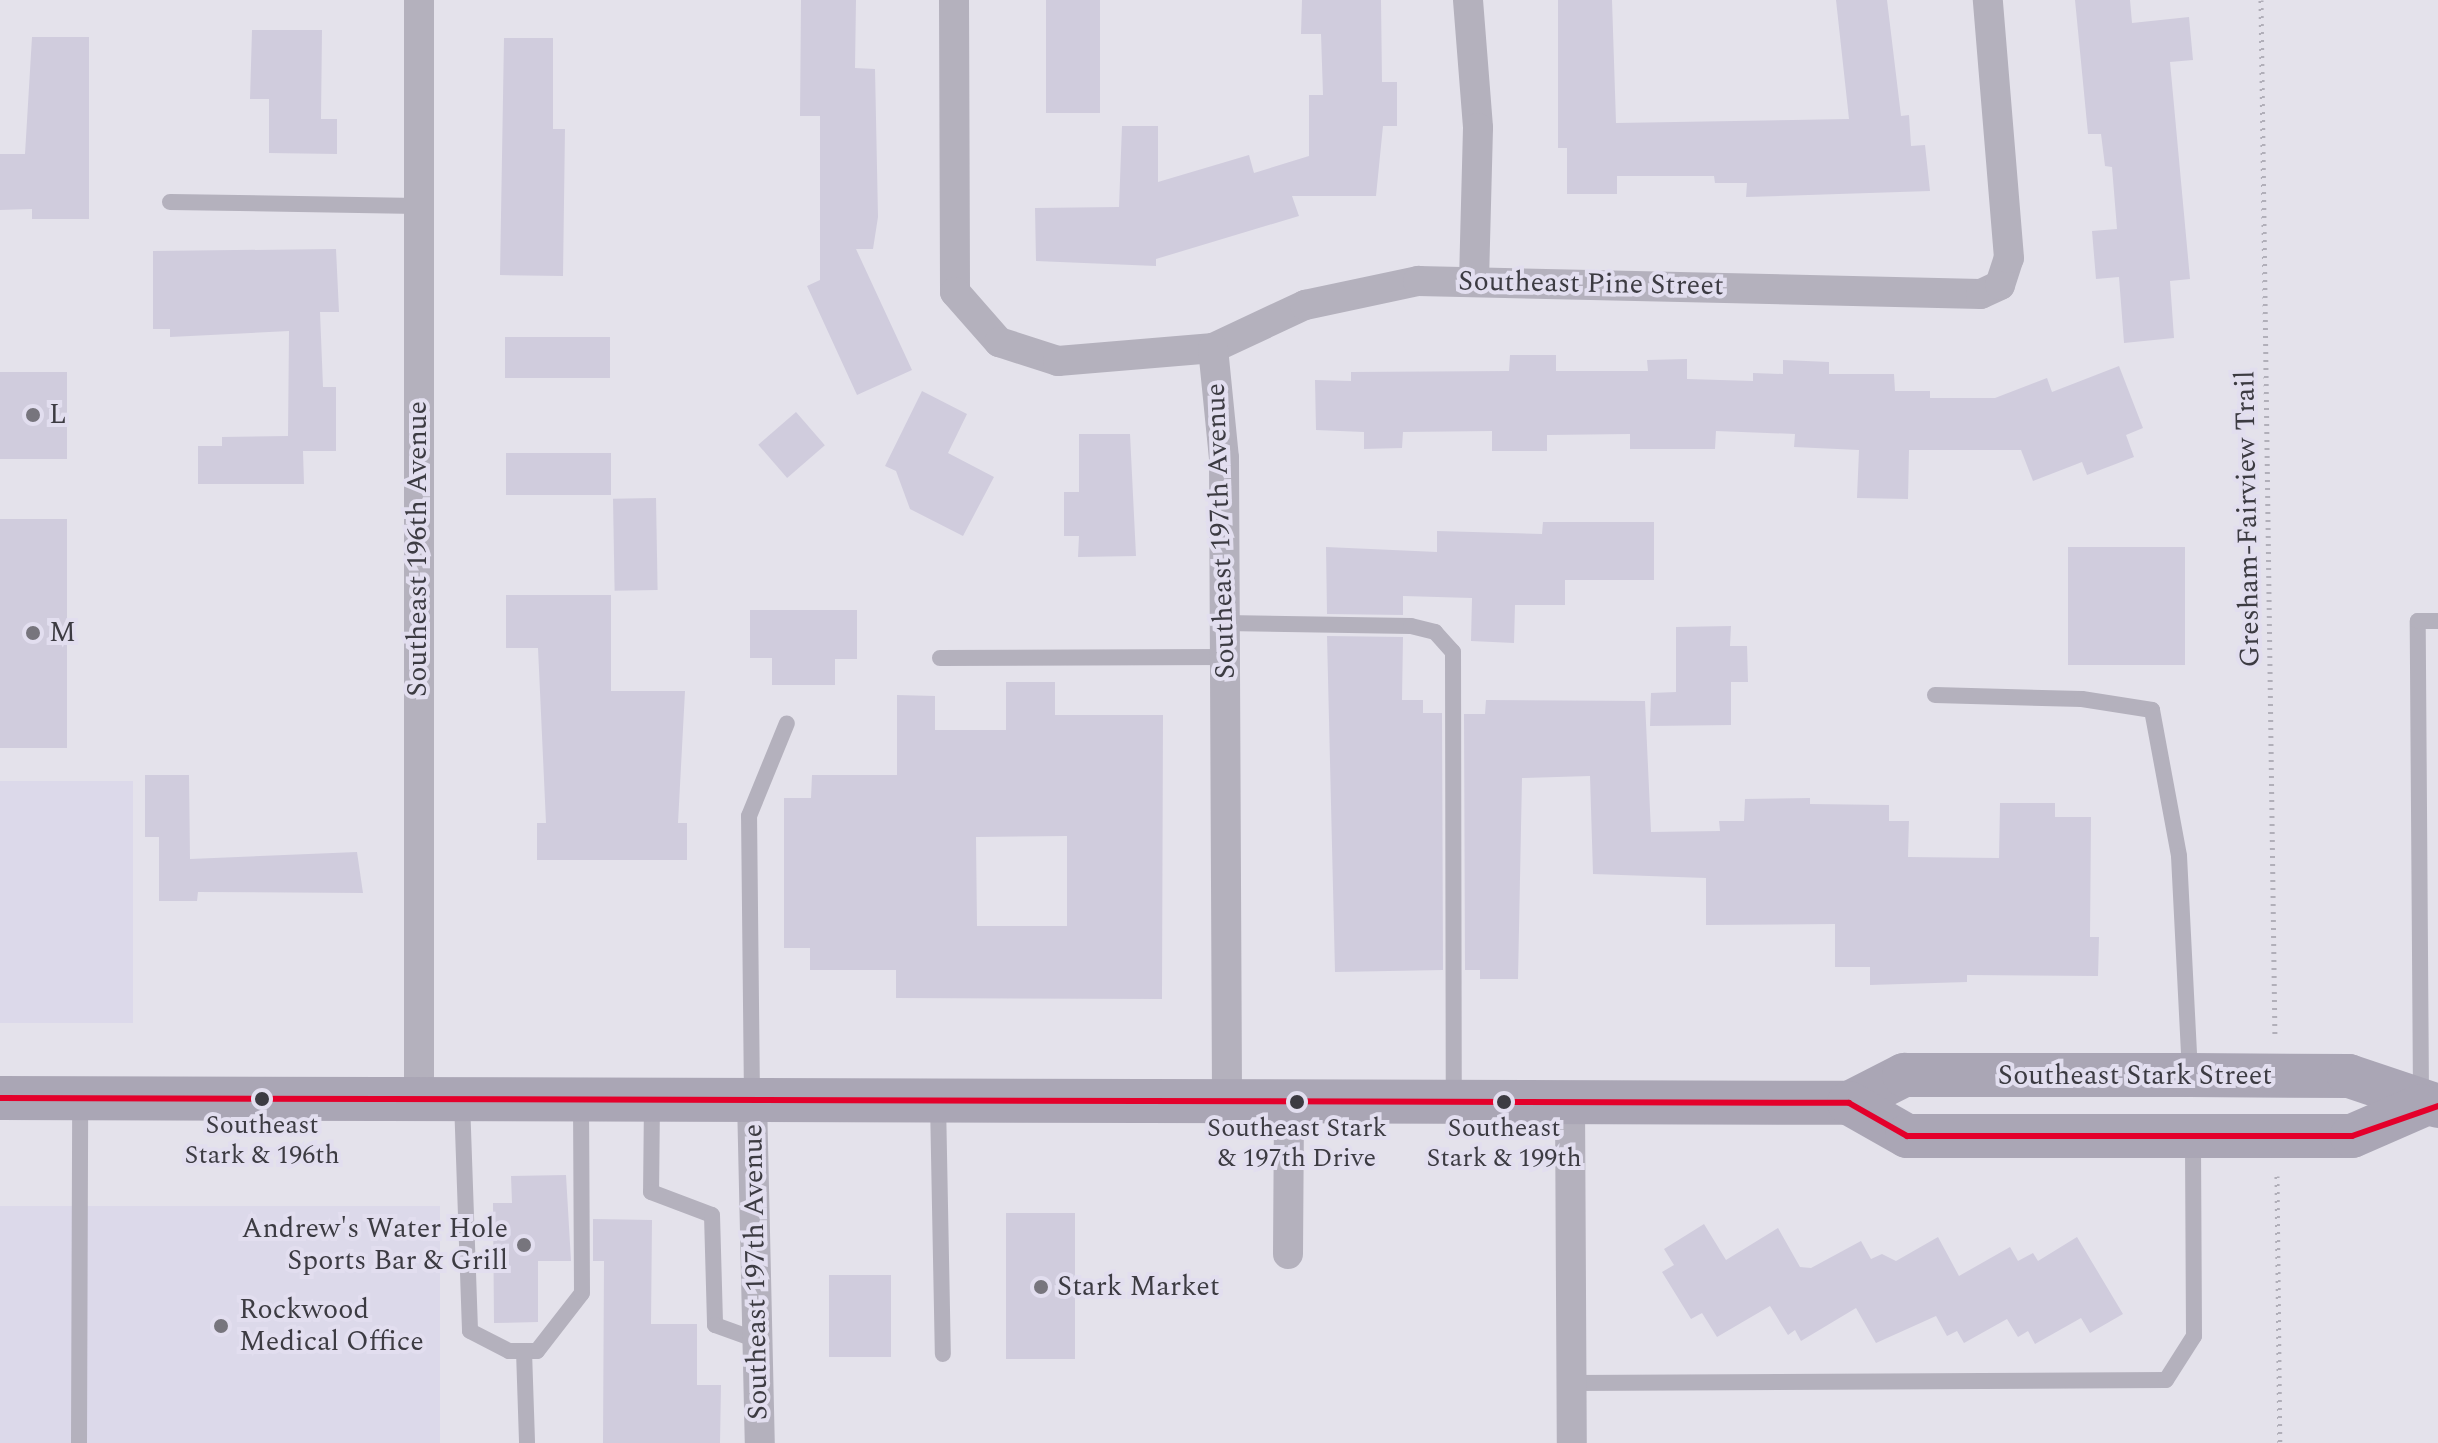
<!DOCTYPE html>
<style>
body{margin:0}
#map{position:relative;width:2438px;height:1443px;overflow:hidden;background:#e4e2eb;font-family:Spectral,serif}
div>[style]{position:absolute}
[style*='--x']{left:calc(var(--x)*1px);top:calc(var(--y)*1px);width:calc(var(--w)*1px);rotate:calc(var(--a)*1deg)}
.built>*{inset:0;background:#dcd9ea;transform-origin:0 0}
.building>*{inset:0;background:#d0ccdd;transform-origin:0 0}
.path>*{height:5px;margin-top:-2.5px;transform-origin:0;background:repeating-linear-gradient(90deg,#b1afb9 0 2px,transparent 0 8px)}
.service>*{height:16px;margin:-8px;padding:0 8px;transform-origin:8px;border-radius:8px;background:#b4b1bd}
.minor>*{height:30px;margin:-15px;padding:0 15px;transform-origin:15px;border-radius:15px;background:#b4b1bd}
.secondary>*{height:44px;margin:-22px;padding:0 22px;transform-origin:22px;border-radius:22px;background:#aaa6b5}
.bus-1>*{height:6px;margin:-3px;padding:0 3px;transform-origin:3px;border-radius:3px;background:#e4002b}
.dots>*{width:22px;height:22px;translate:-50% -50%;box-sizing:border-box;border:4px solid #e2deef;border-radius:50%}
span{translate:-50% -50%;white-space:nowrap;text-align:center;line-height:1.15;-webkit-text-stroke:8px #e2deef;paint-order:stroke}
.bus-label{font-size:26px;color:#3c3b42}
.street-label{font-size:28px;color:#3c3b42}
.poi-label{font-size:28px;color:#3c3b42}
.left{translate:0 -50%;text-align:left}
.right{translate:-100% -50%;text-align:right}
</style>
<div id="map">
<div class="built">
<div style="left:0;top:781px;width:133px;height:242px"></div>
<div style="left:0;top:1206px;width:440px;height:237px"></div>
</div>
<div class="building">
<div style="clip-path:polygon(801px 0,856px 0,855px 68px,875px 69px,878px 217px,873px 249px,856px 249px,912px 370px,857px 395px,807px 286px,820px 280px,820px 116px,800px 116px)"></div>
<div style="left:1046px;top:0;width:54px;height:113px"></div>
<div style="clip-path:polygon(1302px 0,1381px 0,1382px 82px,1397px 82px,1397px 126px,1383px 126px,1376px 196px,1292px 196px,1299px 216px,1156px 259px,1156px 266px,1036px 261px,1035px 208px,1119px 207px,1122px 126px,1158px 126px,1158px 182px,1249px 155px,1254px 173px,1309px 156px,1309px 95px,1323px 95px,1321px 34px,1301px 34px)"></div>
<div style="clip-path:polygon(1558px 0,1612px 0,1616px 123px,1849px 119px,1836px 0,1887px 0,1901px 116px,1909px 115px,1911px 146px,1925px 145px,1930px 191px,1746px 197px,1747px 183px,1715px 183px,1714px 176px,1617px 176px,1617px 194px,1567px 194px,1567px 148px,1558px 148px)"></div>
<div style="clip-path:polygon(2075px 0,2130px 0,2132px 23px,2189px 17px,2193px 60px,2170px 62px,2190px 279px,2170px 281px,2174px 338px,2124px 343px,2119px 277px,2096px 279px,2092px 231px,2117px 229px,2112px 167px,2105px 166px,2101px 134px,2088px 134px)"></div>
<div style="clip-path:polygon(252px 30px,322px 30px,321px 119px,337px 119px,337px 154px,269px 153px,269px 99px,250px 99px)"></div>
<div style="clip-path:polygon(32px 37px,89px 37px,89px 219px,32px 219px,32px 209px,0 210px,0 154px,25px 154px)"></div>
<div style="clip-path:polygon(504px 38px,553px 38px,553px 129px,565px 129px,563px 276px,500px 275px)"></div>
<div style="clip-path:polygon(336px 249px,339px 312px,320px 312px,323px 387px,336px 387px,336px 451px,303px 451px,304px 484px,198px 484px,198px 446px,222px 446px,222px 437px,288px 436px,289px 331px,170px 337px,170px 329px,153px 329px,153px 251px)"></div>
<div style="left:505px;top:337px;width:105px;height:41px"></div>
<div style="clip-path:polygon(1510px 355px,1556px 355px,1556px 371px,1648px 371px,1647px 360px,1687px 359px,1687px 379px,1753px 381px,1753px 373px,1783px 374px,1783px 360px,1829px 362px,1829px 374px,1894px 374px,1895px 391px,1930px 391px,1930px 398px,1995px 398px,2047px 378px,2052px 392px,2119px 366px,2143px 428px,2126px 435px,2134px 457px,2087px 475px,2082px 462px,2033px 481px,2021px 450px,1909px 450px,1908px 499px,1857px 498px,1859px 450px,1794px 447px,1795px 434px,1716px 431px,1715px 449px,1630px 449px,1630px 434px,1547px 435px,1547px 451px,1492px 451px,1492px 431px,1403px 432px,1402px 448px,1364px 449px,1364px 432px,1316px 430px,1315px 380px,1351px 381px,1351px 372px,1509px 371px)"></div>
<div style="left:0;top:372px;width:67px;height:87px"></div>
<div style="clip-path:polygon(922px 391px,967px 414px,948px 453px,994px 477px,963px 536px,910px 509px,896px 471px,885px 466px)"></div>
<div style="left:796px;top:412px;width:44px;height:50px;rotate:49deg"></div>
<div style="clip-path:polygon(1079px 434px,1130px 434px,1136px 556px,1078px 557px,1079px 536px,1064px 536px,1064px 492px,1079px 492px)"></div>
<div style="left:506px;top:453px;width:105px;height:42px"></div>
<div style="left:656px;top:498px;width:92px;height:43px;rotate:89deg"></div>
<div style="left:0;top:519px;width:67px;height:229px"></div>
<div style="clip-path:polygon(1543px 522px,1654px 522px,1654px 580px,1565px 580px,1565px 605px,1515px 605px,1514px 643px,1471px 641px,1472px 598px,1403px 596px,1403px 615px,1327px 614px,1326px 547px,1437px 552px,1437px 531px,1542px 534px)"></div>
<div style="left:2185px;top:547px;width:118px;height:117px;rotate:90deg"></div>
<div style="clip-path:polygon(506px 595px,611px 595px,611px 691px,685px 691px,678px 823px,687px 823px,687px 860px,537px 860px,537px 823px,546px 823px,538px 648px,506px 648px)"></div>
<div style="clip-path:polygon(750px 610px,857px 610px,857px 659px,835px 659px,835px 685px,772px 685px,772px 658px,750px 658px)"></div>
<div style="clip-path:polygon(1731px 626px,1730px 646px,1747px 646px,1748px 682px,1731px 682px,1731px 725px,1650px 726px,1651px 693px,1676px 692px,1676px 627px)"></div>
<div style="clip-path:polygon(1327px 636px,1403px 637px,1402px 700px,1423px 700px,1423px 713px,1442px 713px,1443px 970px,1335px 972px)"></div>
<div style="clip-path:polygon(evenodd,1006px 682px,1055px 682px,1055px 715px,1163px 715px,1162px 999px,896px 998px,896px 970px,810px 970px,810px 948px,784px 948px,784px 798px,811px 798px,812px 775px,897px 775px,897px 695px,935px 696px,935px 730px,1006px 730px,1006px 682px,1067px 836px,1067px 926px,977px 926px,976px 837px,1067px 836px)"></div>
<div style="clip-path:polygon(1486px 700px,1645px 701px,1651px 832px,1720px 831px,1719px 821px,1744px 821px,1745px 799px,1810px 798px,1810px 804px,1889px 805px,1889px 821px,1909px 821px,1908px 857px,1999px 858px,2000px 803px,2055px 803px,2055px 817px,2091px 817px,2090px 937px,2099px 937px,2098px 976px,1967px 975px,1967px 982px,1870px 985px,1870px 967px,1835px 967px,1835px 924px,1706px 925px,1706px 878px,1593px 874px,1590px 776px,1522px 778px,1518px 979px,1480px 979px,1480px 970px,1465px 970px,1464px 714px,1485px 714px)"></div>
<div style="clip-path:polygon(145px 775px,189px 775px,190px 859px,357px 852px,363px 893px,198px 892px,197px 901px,159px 901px,159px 837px,145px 837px)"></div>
<div style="clip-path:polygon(566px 1175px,571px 1261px,538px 1261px,538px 1322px,494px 1323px,493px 1203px,512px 1203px,511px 1176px)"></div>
<div style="left:1075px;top:1213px;width:146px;height:69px;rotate:90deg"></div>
<div style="clip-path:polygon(593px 1219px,652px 1220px,651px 1324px,697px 1324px,697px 1385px,721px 1385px,720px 1443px,603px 1443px,604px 1261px,593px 1261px)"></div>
<div style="clip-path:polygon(1704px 1224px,1726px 1260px,1778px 1228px,1800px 1267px,1811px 1268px,1861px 1241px,1871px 1259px,1882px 1254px,1896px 1261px,1938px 1237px,1959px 1276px,2010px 1247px,2018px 1261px,2033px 1253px,2038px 1261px,2077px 1237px,2123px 1314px,2090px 1333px,2081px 1318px,2035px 1344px,2028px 1331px,2018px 1337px,2007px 1319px,1964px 1343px,1957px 1331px,1947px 1336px,1936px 1316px,1876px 1343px,1856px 1308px,1801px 1341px,1795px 1330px,1788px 1335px,1770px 1306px,1717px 1337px,1702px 1313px,1691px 1319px,1662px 1272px,1674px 1265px,1664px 1249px)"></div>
<div style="left:829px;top:1275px;width:62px;height:82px"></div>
</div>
<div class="path">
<div style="--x:2261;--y:0;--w:1035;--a:89.23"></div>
<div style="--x:2277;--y:1176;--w:267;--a:89.4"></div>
</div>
<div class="service">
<div style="--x:170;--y:202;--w:248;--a:0.9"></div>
<div style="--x:1225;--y:623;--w:186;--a:0.9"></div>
<div style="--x:1411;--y:626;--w:25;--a:14"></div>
<div style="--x:1435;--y:632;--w:27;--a:48"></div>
<div style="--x:1453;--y:652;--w:449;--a:89.9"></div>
<div style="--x:940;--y:658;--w:285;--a:-0.2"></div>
<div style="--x:1935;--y:695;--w:147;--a:1.6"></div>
<div style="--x:2082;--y:699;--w:71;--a:8.9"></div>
<div style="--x:2152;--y:710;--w:148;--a:79.5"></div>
<div style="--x:2179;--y:856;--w:218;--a:87.1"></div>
<div style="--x:2421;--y:1096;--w:475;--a:-90.4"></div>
<div style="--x:2418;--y:621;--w:20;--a:0"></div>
<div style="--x:752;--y:1099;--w:283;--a:-90.6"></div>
<div style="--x:749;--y:816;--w:100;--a:-67.8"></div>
<div style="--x:462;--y:1101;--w:230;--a:88"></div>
<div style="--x:470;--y:1331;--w:44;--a:27.1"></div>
<div style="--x:509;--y:1351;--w:28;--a:0"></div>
<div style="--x:537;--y:1351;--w:73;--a:-52.2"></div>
<div style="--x:582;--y:1293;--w:192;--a:-90.3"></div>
<div style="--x:652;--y:1101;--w:91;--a:90.6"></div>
<div style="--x:651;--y:1192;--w:65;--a:20.7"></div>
<div style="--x:712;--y:1215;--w:110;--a:88.4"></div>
<div style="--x:715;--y:1325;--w:45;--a:19.7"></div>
<div style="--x:938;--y:1102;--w:252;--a:88.9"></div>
<div style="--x:524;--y:1351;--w:92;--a:88.1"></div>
<div style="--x:1572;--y:1383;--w:594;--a:-0.29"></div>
<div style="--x:2166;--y:1380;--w:52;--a:-57.5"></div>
<div style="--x:2194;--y:1336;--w:199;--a:-90.3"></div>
<div style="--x:79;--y:1443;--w:343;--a:-89.8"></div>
</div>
<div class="minor">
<div style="--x:419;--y:0;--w:1099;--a:90"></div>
<div style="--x:954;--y:0;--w:292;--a:89.8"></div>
<div style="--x:955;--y:292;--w:67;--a:48.7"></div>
<div style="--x:999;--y:342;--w:62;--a:17.9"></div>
<div style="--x:1058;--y:361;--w:156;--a:-4.8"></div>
<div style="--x:1213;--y:348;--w:102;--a:-25.1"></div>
<div style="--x:1305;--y:305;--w:116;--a:-12"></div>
<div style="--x:1418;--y:281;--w:563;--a:1.32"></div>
<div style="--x:1981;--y:294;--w:21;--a:-25"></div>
<div style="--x:2000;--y:285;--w:28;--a:-72"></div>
<div style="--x:2009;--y:258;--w:259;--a:-94.7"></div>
<div style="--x:1468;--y:0;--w:128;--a:85.5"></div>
<div style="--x:1478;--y:128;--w:152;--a:91.5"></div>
<div style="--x:1213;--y:348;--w:111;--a:84.3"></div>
<div style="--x:1224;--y:458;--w:643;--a:89.73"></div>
<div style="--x:752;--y:1100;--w:343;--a:88.7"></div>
<div style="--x:1570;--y:1102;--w:341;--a:89.7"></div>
<div style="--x:1288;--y:1254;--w:153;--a:-89.6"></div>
</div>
<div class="secondary">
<div style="--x:0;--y:1098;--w:1849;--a:0.15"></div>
<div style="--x:1849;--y:1103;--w:62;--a:-27"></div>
<div style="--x:1904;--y:1075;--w:286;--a:0"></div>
<div style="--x:2190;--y:1075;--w:159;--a:0.4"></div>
<div style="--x:2349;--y:1076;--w:94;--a:18.6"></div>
<div style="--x:1849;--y:1103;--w:67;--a:29.6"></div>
<div style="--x:1907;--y:1136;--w:445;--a:0"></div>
<div style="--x:2352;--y:1136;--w:75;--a:-23.5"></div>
</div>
<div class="bus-1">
<div style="--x:0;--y:1098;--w:1849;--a:0.15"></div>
<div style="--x:1849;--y:1103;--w:67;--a:29.6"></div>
<div style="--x:1907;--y:1136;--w:445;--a:0"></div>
<div style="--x:2352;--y:1136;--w:91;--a:-19.2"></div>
</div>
<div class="dots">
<div style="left:33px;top:415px;background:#77757d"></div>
<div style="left:33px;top:633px;background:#77757d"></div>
<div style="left:262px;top:1099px;background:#3c3b42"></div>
<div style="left:1297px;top:1102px;background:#3c3b42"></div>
<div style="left:1504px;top:1102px;background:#3c3b42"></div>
<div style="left:524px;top:1245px;background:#77757d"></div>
<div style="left:1041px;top:1287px;background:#77757d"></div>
<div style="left:221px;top:1326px;background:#77757d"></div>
</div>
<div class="bus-label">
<span style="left:262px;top:1141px">Southeast<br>Stark &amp; 196th</span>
<span style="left:1297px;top:1144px">Southeast Stark<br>&amp; 197th Drive</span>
<span style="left:1504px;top:1144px">Southeast<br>Stark &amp; 199th</span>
</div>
<div class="street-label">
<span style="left:1591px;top:284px;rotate:1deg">Southeast Pine Street</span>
<span style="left:2248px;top:519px;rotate:-91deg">Gresham-Fairview Trail</span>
<span style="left:1221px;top:531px;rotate:-92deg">Southeast 197th Avenue</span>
<span style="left:418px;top:549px;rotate:-90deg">Southeast 196th Avenue</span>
<span style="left:2135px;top:1076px">Southeast Stark Street</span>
<span style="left:756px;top:1272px;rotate:-91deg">Southeast 197th Avenue</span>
</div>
<div class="poi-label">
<span class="left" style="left:49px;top:415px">L</span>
<span class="left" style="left:49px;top:633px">M</span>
<span class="right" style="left:508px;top:1245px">Andrew's Water Hole<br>Sports Bar &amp; Grill</span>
<span class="left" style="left:1057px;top:1287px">Stark Market</span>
<span class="left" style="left:239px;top:1326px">Rockwood<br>Medical Office</span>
</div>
</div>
